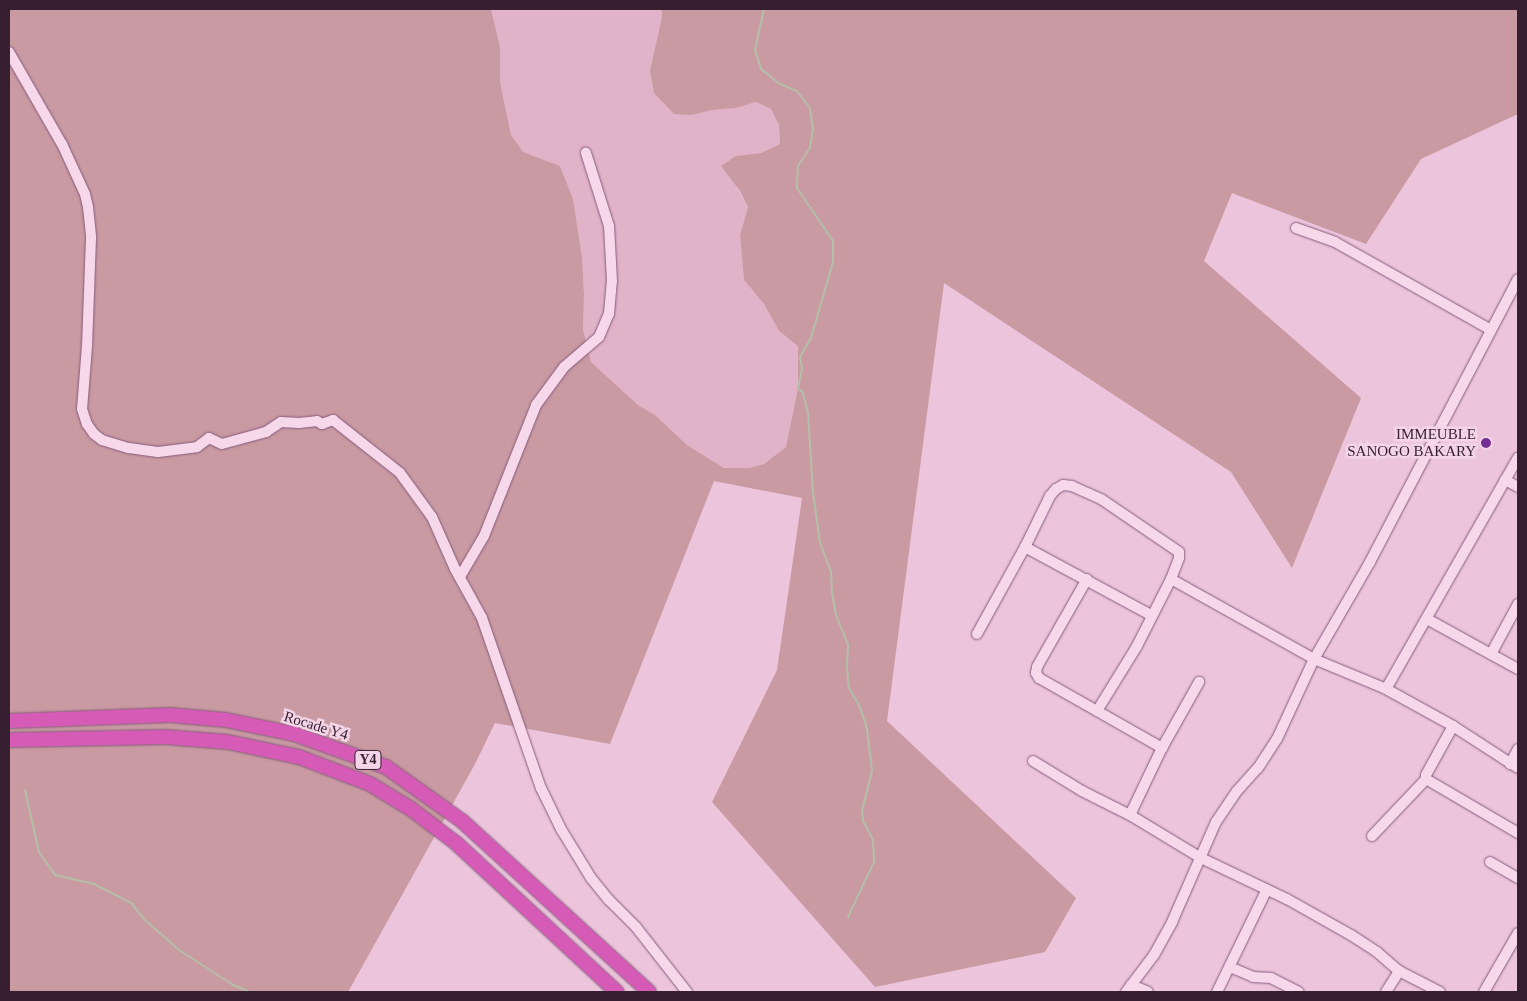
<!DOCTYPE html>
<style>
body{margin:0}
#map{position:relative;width:1527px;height:1001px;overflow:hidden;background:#ecc5dc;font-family:"Times New Roman",serif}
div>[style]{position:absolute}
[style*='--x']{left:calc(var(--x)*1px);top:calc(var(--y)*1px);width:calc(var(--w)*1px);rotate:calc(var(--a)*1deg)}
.farmland>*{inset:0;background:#e1b3c8}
.green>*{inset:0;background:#c99aa2}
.stream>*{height:2px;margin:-1px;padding:0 1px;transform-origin:1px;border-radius:1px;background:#b5bfa7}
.roads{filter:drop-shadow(0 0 1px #865c7c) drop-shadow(0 0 1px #865c7c)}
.minor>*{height:10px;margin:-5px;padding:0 5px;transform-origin:5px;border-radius:5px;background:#f7d8eb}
.highway>*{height:14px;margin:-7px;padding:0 7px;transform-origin:7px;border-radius:7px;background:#d65bb6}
.dots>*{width:14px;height:14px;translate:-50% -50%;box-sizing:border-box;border:2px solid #f4d4e7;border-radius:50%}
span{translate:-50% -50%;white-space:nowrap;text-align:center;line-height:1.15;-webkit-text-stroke:5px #f4d4e7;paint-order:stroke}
.shield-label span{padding:1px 4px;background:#f4d4e7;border:1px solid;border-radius:4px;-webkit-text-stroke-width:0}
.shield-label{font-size:14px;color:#371f32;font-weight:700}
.poi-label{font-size:15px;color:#371f32}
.right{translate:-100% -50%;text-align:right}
.street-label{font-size:15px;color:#371f32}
.frame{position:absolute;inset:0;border:10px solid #371f32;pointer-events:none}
</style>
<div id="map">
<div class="farmland">
<div style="clip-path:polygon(491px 9px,662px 9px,662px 17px,657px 43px,692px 115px,712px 110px,736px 108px,756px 102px,771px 109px,779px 125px,780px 144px,761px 153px,736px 156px,734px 182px,748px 207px,740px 235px,744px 280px,764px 304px,779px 331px,798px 346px,800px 357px,798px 388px,786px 447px,764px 464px,749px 468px,724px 468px,687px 445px,655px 415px,638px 405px,591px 362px,583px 329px,584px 294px,582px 257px,573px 199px,560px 166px,523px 152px,511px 135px,500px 82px,500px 47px)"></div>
</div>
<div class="green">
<div style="clip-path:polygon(9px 9px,491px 9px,500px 47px,500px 82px,511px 135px,523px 152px,560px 166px,573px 199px,582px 257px,584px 294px,583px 329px,591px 362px,638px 405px,655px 415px,687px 445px,724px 468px,749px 468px,764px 464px,786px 447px,798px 388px,798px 346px,779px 331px,764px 304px,744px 280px,740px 235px,748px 207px,740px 191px,721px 166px,736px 156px,761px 153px,780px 144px,779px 125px,771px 109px,756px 102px,736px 108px,712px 110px,692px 115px,674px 114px,654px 93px,650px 71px,662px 17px,662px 9px,1518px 9px,1518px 114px,1421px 159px,1366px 244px,1232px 193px,1204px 261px,1361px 398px,1292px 568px,1231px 472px,944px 283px,887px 721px,1076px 898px,1045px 952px,875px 987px,712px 802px,777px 670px,802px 498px,714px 481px,610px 744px,495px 723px,475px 764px,348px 992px,9px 992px)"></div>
</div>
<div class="stream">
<div style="--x:764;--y:9;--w:42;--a:102.4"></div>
<div style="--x:755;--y:50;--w:20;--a:72"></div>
<div style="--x:761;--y:69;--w:22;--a:39"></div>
<div style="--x:778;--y:83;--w:21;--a:23"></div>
<div style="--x:797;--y:91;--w:21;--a:53"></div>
<div style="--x:810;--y:108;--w:21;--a:82"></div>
<div style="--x:813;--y:129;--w:19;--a:99"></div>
<div style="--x:810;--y:148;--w:22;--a:124"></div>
<div style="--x:798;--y:166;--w:22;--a:93"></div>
<div style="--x:797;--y:188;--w:64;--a:55.8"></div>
<div style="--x:833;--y:241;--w:21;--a:90"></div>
<div style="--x:833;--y:262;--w:79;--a:106.1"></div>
<div style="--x:811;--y:338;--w:22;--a:120"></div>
<div style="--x:800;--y:357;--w:11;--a:80"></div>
<div style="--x:802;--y:368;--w:20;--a:101"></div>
<div style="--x:798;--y:388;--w:7;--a:45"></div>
<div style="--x:803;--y:393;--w:21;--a:76"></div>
<div style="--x:808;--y:413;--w:79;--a:86.4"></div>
<div style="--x:813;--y:492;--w:51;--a:82.2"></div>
<div style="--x:820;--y:543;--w:31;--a:69"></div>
<div style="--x:831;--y:572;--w:21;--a:87"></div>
<div style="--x:832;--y:593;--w:22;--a:80"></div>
<div style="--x:836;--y:615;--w:32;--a:68"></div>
<div style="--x:848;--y:645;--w:22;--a:93"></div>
<div style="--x:847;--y:667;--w:21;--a:85"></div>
<div style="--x:849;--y:688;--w:22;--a:60"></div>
<div style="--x:860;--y:707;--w:23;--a:72"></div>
<div style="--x:867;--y:729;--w:42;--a:83.2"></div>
<div style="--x:872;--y:771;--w:41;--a:104"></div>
<div style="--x:862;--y:811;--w:10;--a:84"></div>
<div style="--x:863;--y:821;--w:21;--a:62"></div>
<div style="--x:873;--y:840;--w:22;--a:87"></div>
<div style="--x:874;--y:862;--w:61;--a:115.3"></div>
<div style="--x:25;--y:790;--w:64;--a:77.3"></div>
<div style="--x:39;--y:852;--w:28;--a:55"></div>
<div style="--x:55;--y:875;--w:40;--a:13"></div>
<div style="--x:94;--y:884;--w:42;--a:27.2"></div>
<div style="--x:131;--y:903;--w:22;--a:51"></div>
<div style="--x:145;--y:920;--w:45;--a:41.4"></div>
<div style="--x:179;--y:950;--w:64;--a:32.9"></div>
<div style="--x:233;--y:985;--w:18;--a:22"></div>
</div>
<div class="roads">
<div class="minor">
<div style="--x:9;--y:52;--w:106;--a:60.1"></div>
<div style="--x:62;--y:144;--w:55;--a:65.3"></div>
<div style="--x:85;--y:194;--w:13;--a:77"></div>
<div style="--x:88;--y:207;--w:31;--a:84"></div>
<div style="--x:91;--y:238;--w:108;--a:92.1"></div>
<div style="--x:87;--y:346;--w:63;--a:94.5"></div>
<div style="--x:82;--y:409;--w:16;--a:72"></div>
<div style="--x:87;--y:424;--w:12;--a:55"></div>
<div style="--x:94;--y:434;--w:10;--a:37"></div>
<div style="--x:102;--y:440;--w:28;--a:17"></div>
<div style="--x:129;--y:448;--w:29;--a:8"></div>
<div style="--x:158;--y:452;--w:39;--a:-7"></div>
<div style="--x:197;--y:447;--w:15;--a:-37"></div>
<div style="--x:209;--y:438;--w:14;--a:25"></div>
<div style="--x:222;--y:444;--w:46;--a:-15.3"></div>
<div style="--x:266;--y:432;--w:18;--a:-34"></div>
<div style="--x:281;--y:422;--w:18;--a:3"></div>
<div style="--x:299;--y:423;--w:18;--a:-6"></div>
<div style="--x:317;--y:421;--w:6;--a:31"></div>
<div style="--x:322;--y:424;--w:12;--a:-20"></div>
<div style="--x:333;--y:420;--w:85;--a:38.3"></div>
<div style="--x:400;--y:473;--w:54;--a:54"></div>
<div style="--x:432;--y:517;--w:57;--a:66.1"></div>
<div style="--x:455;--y:569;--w:56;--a:61.1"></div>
<div style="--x:482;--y:618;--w:180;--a:70.9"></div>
<div style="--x:541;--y:788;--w:46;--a:64"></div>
<div style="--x:561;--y:829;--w:57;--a:58.5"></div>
<div style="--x:591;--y:878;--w:27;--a:51"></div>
<div style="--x:608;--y:899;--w:40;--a:45"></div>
<div style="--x:636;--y:927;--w:83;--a:51.9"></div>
<div style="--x:1296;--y:228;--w:41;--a:19.7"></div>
<div style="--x:1335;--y:242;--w:179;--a:29.4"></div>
<div style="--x:1505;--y:480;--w:15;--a:28"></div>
<div style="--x:461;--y:575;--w:45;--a:-59.5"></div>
<div style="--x:484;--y:536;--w:141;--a:-68.3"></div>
<div style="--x:536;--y:405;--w:47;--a:-53.6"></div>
<div style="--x:564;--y:367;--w:46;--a:-40.6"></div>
<div style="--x:599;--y:337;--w:25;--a:-67"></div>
<div style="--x:609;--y:314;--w:33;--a:-85"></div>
<div style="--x:612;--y:281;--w:55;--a:-93.1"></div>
<div style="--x:609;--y:226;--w:77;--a:-107.5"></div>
<div style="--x:1087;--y:579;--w:101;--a:119.6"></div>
<div style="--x:1037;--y:667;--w:6;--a:99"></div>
<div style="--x:1036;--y:673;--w:6;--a:59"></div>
<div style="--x:1039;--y:678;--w:142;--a:29.6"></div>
<div style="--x:1171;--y:579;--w:164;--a:29.2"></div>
<div style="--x:1314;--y:659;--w:78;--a:22.6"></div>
<div style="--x:1386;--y:689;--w:77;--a:28.9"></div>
<div style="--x:1453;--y:726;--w:77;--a:32.9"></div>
<div style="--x:1427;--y:619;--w:104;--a:28.8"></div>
<div style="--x:977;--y:634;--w:99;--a:-61.1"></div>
<div style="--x:1491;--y:654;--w:57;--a:-61.6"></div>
<div style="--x:1386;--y:689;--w:266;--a:-60.3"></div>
<div style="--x:1097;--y:711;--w:76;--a:-58.4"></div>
<div style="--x:1137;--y:646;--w:75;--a:-63.1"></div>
<div style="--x:1171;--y:579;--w:22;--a:-69"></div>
<div style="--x:1179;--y:558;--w:6;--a:-90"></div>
<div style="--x:1179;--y:552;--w:94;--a:-145.8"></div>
<div style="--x:1101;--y:499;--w:32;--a:-156"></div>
<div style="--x:1072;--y:486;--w:9;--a:-174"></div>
<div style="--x:1063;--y:485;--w:8;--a:150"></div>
<div style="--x:1056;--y:489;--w:9;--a:131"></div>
<div style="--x:1050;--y:496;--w:57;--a:116.1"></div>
<div style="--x:1025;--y:547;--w:143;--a:28.4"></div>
<div style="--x:1453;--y:726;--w:56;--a:118.9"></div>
<div style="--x:1426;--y:775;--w:4;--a:90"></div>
<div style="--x:1426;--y:779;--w:107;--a:30.4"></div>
<div style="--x:1033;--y:761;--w:57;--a:31.5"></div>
<div style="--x:1082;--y:791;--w:54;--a:26.6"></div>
<div style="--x:1130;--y:815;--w:83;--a:31.2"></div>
<div style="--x:1201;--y:858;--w:95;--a:25.5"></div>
<div style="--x:1287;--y:899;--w:73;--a:29.4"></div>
<div style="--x:1351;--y:935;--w:31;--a:33"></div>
<div style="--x:1377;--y:952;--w:29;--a:41"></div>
<div style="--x:1399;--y:971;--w:46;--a:27.1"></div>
<div style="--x:1510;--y:764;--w:17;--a:-62"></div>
<div style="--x:1130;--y:815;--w:74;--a:-64.5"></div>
<div style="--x:1162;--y:748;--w:76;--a:-60.7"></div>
<div style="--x:1372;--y:836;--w:79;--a:-46.5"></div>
<div style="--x:1490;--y:862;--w:32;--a:30"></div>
<div style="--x:1230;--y:967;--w:25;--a:23"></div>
<div style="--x:1253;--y:977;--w:18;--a:3"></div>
<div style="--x:1271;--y:978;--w:31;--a:27"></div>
<div style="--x:1131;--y:985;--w:18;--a:22"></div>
<div style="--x:1126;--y:992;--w:46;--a:-52.9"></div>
<div style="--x:1154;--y:955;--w:38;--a:-61"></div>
<div style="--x:1172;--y:922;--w:109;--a:-66.3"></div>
<div style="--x:1216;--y:822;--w:37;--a:-56"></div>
<div style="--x:1237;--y:791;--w:31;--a:-48"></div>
<div style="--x:1258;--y:768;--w:35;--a:-57"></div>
<div style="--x:1277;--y:739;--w:88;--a:-65.2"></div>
<div style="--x:1314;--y:659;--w:112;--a:-60"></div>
<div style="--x:1370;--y:562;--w:319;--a:-62.4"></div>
<div style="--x:1217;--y:992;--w:114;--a:-64.1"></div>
<div style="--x:1386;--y:992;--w:25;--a:-58"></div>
<div style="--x:1484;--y:992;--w:68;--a:-60"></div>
</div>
<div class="highway">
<div style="--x:9;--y:721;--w:161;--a:-2.1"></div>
<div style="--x:170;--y:715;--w:56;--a:5.1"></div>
<div style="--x:226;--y:720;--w:69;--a:11.6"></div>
<div style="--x:294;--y:734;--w:98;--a:19.7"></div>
<div style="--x:386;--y:767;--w:93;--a:35.4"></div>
<div style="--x:462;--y:821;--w:253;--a:42.4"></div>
<div style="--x:9;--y:740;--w:157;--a:-1.1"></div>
<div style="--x:166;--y:737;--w:62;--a:4.6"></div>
<div style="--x:228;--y:742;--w:73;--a:11.9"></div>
<div style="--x:299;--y:757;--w:76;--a:20.8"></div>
<div style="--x:370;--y:784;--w:48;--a:31.4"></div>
<div style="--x:411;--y:809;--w:56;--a:37.1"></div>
<div style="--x:456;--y:843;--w:219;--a:42.8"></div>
</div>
</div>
<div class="dots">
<div style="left:1486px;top:443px;background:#742f92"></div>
</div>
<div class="shield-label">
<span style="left:368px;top:760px">Y4</span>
</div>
<div class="poi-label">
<span class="right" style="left:1476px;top:443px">IMMEUBLE<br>SANOGO BAKARY</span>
</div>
<div class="street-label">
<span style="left:316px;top:726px;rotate:17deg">Rocade Y4</span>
</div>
<div class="frame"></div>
</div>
